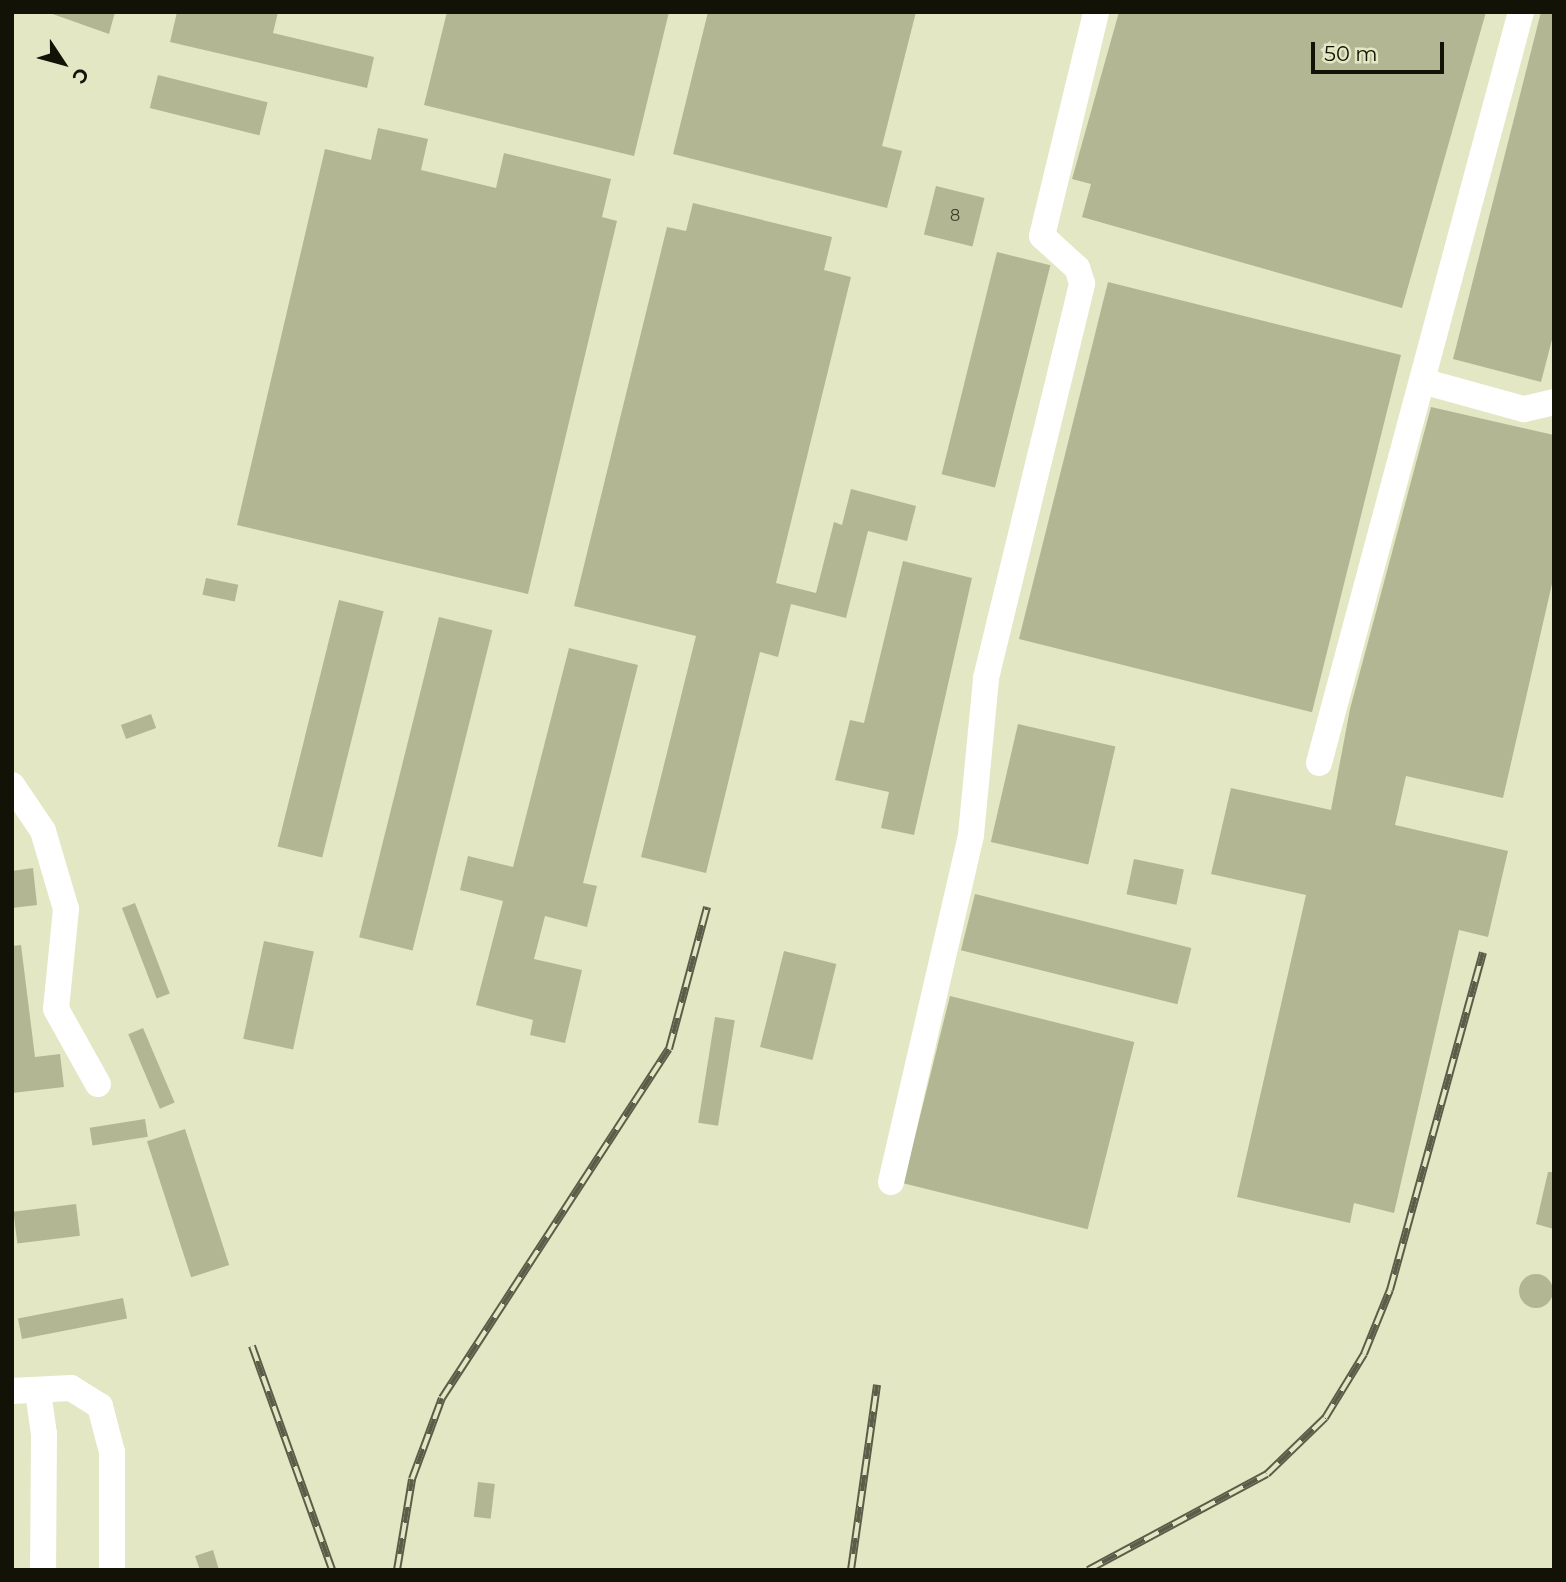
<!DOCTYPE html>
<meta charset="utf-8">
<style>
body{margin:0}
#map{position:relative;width:1566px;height:1582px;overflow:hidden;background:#e3e7c3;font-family:Montserrat,sans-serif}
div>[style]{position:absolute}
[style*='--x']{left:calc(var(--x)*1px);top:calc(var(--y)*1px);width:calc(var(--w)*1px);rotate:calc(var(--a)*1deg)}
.building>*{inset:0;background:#b2b693;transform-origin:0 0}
.round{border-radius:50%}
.minor>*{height:26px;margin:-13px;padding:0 13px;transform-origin:13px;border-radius:13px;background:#fff}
.rail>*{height:8px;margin-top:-4px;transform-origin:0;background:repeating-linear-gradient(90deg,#e3e7c3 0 16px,#5b5d48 0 32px);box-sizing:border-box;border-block:2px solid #5b5d48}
span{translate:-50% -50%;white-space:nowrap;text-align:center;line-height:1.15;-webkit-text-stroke:5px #e3e7c3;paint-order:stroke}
.number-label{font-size:16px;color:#3a3c29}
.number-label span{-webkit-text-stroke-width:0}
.frame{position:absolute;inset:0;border:14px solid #121306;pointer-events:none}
.north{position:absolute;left:28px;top:28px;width:70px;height:70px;-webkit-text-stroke:5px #e3e7c3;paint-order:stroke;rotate:126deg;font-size:19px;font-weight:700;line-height:28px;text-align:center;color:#121306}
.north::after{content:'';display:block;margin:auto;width:24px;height:32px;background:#121306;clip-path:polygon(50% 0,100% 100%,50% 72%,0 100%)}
.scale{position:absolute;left:1311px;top:42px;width:133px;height:32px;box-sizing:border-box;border:4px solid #121306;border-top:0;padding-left:9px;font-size:21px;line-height:24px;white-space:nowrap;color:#121306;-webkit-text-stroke:5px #e3e7c3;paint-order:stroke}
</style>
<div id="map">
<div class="building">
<div style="clip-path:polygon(47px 12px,115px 12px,109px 34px)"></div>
<div style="clip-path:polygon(177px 12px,278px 12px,273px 33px,374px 57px,367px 88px,170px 42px)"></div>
<div style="clip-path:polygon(447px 12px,669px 12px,634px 156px,424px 105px)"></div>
<div style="clip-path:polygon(708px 12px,916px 12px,882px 146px,902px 151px,887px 208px,673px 154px)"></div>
<div style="clip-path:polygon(1119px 12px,1486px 12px,1402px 308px,1082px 217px,1091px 184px,1072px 179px)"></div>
<div style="clip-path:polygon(1541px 12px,1554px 12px,1554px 332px,1541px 382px,1453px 359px)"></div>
<div style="left:158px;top:75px;width:113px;height:34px;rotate:14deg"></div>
<div style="clip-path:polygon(378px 128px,428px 139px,421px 170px,496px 188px,504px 153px,611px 179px,602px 217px,617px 221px,528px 594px,237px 525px,325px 149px,371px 160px)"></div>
<div style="left:936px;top:186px;width:50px;height:50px;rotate:14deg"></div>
<div style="clip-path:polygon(693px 203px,832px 237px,824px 270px,851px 277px,776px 583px,816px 593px,834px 522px,842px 525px,851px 489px,916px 506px,907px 541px,868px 531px,846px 618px,791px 604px,778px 657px,760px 652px,706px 873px,641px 857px,696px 636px,574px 606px,667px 227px,686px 231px)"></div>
<div style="left:997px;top:252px;width:55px;height:229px;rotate:14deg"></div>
<div style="left:1108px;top:282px;width:302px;height:368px;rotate:14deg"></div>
<div style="clip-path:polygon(1431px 407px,1554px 435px,1554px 575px,1503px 798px,1406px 776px,1395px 825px,1508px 851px,1488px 937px,1459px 930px,1394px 1213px,1354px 1203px,1350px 1223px,1237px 1197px,1306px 895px,1211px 874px,1231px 788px,1331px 810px,1350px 709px)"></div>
<div style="clip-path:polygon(903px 561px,972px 578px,914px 835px,881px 828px,889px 792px,835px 780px,850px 720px,864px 723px)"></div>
<div style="left:206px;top:578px;width:33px;height:17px;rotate:12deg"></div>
<div style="left:339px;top:600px;width:46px;height:254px;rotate:14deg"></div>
<div style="left:439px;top:617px;width:55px;height:330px;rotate:14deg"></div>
<div style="clip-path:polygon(569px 648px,638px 665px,583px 883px,597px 886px,587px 927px,545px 916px,534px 959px,582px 970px,565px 1043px,530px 1035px,533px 1020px,476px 1005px,503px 901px,460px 890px,468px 856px,513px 867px)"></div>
<div style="left:151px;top:714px;width:15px;height:32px;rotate:70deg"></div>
<div style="left:1018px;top:724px;width:100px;height:121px;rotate:13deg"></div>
<div style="left:1134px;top:859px;width:51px;height:36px;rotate:12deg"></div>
<div style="clip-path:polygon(33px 868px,37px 905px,12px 908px,12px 871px)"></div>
<div style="left:975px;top:894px;width:223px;height:58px;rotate:14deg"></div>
<div style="left:135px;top:903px;width:97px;height:14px;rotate:69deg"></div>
<div style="left:264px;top:941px;width:51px;height:100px;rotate:12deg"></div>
<div style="clip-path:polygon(21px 945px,35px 1057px,60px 1054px,64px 1087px,12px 1093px,12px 946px)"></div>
<div style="left:784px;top:951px;width:54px;height:99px;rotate:14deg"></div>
<div style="left:950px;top:996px;width:190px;height:193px;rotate:14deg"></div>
<div style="left:715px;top:1017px;width:20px;height:107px;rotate:9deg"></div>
<div style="left:143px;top:1028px;width:81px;height:16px;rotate:67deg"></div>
<div style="left:145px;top:1119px;width:18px;height:56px;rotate:81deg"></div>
<div style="left:185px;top:1129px;width:143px;height:40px;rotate:72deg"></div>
<div style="clip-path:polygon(1548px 1172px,1554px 1172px,1554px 1229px,1536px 1224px)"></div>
<div style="left:76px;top:1204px;width:32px;height:63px;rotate:83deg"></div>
<div class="round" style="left:1519px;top:1274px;width:34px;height:34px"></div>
<div style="left:123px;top:1298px;width:21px;height:107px;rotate:79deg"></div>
<div style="left:478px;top:1482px;width:17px;height:35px;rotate:7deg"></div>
<div style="clip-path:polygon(213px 1550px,219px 1570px,200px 1570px,195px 1556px)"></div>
</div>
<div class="minor">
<div style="--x:1422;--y:381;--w:106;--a:15.4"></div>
<div style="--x:1524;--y:409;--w:31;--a:-13"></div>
<div style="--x:1319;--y:763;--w:778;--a:-74.95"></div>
<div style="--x:12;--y:785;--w:55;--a:56"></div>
<div style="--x:43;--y:831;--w:81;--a:73.6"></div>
<div style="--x:66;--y:909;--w:100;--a:95.7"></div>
<div style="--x:56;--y:1009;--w:86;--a:60.8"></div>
<div style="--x:891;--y:1182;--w:356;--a:-77"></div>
<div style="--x:971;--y:835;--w:158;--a:-84.5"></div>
<div style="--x:986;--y:678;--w:406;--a:-76.3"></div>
<div style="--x:1082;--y:283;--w:16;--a:-108"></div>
<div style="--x:1077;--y:268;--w:47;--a:-137.6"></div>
<div style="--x:1042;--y:236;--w:230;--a:-76.4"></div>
<div style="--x:12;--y:1391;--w:59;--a:-2.9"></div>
<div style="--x:71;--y:1388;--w:34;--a:32"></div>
<div style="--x:100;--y:1406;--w:48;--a:75.4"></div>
<div style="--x:112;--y:1452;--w:118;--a:90"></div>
<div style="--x:38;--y:1392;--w:42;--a:81.9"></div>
<div style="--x:44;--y:1434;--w:136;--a:90.4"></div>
</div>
<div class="rail">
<div style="--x:252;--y:1346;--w:238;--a:70.3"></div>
<div style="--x:397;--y:1570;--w:92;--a:-80.6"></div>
<div style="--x:412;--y:1479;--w:86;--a:-69.7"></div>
<div style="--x:442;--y:1398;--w:416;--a:-57"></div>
<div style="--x:669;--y:1049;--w:147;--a:-75"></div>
<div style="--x:851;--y:1570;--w:187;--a:-82"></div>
<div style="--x:1088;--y:1570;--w:203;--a:-28.2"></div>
<div style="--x:1267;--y:1474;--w:81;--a:-44"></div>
<div style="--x:1325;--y:1418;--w:75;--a:-58.6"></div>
<div style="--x:1364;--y:1354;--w:69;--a:-67.9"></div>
<div style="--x:1390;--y:1290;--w:350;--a:-74.6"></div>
</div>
<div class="number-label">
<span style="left:955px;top:216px">8</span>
</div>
<div class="frame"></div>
<div class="north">С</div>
<div class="scale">50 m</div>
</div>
